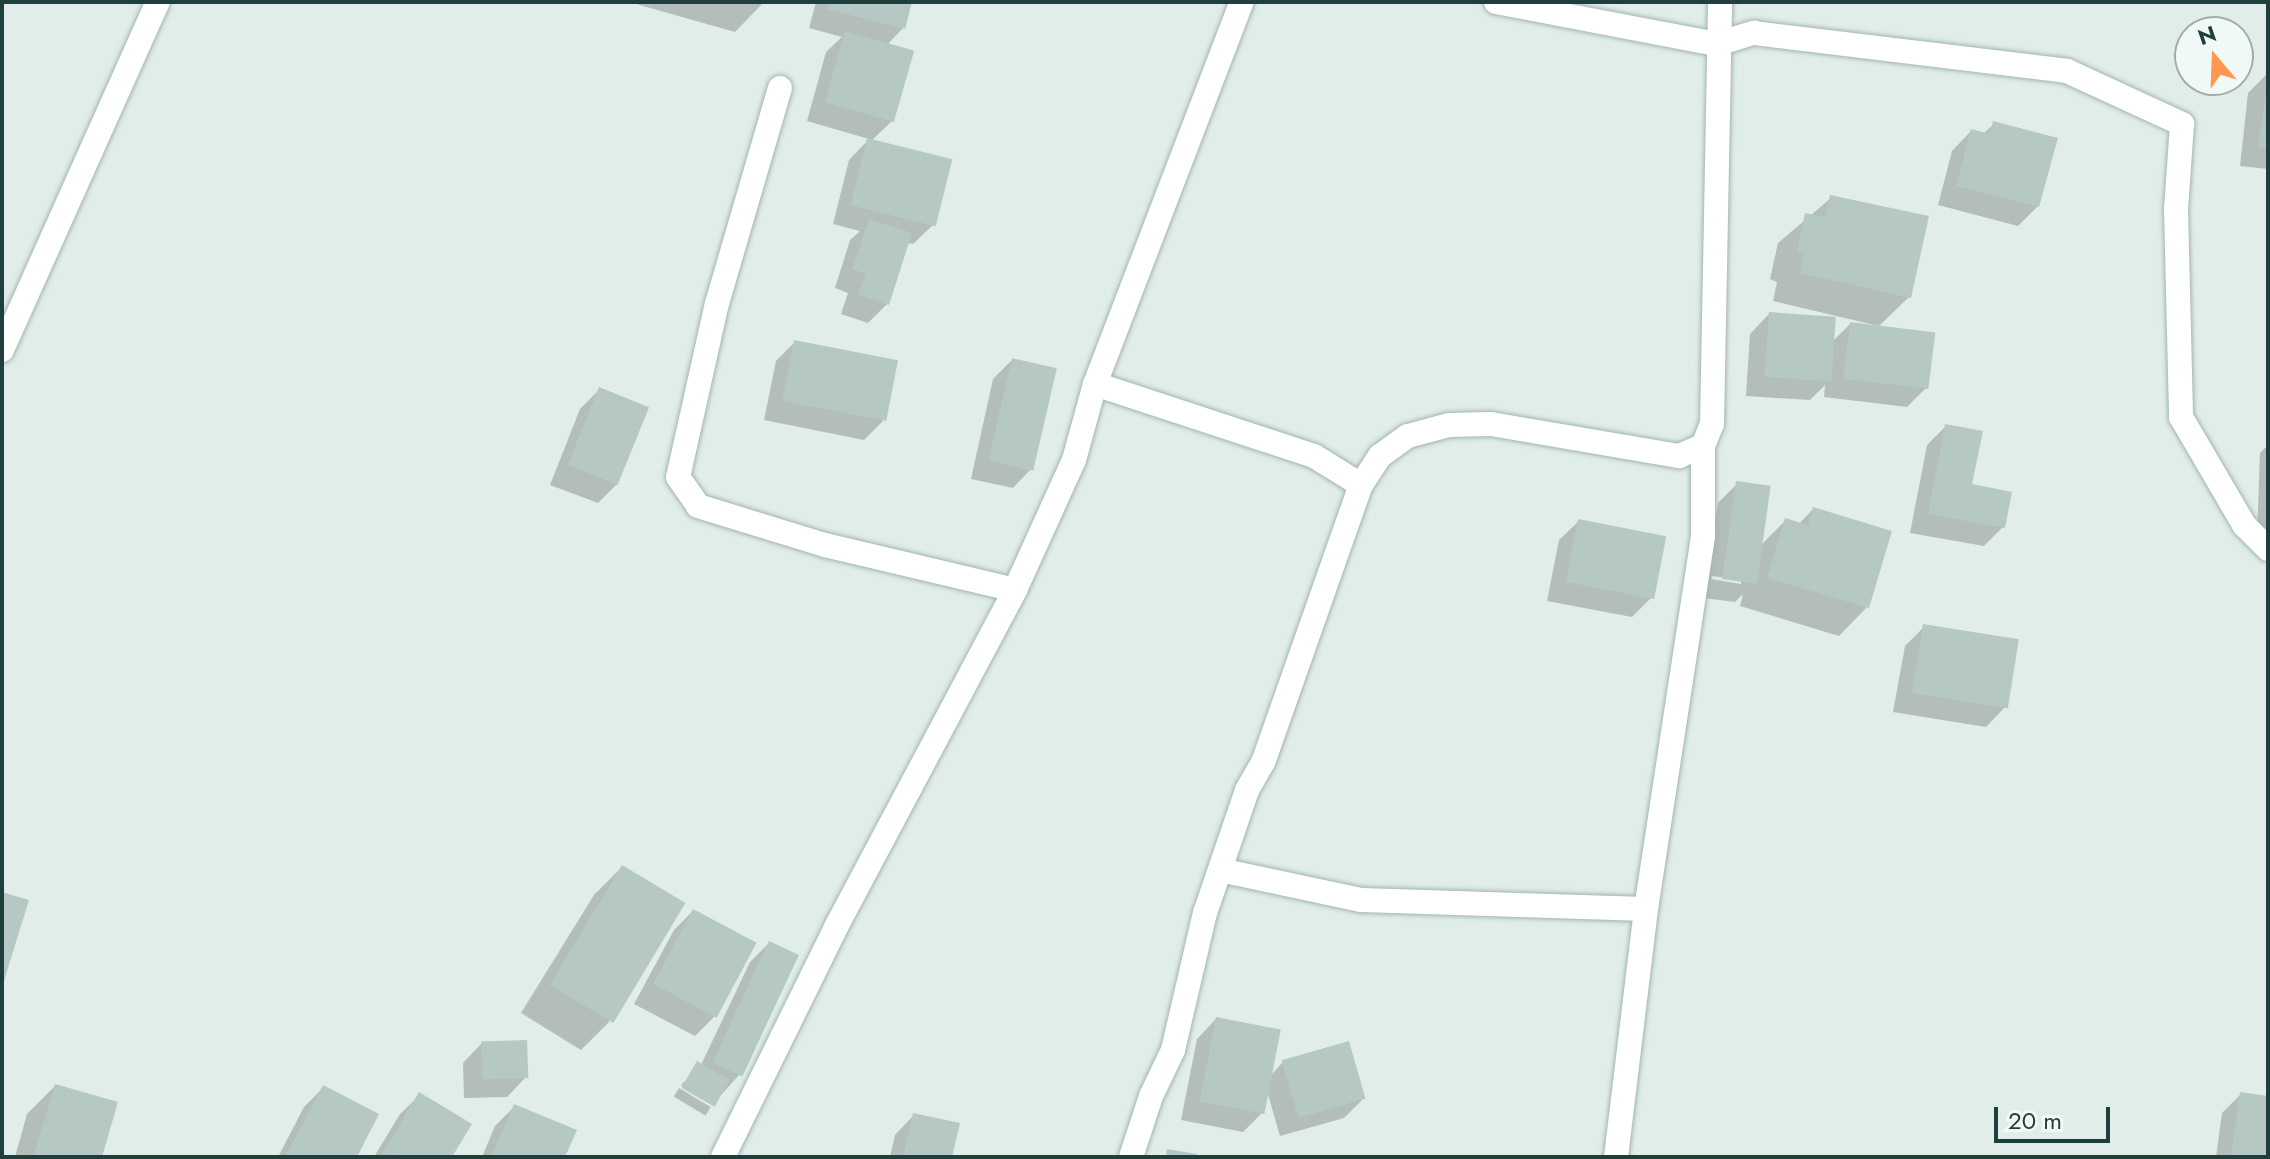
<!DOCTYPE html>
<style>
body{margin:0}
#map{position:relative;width:2270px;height:1159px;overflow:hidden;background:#e0ede9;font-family:Jost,sans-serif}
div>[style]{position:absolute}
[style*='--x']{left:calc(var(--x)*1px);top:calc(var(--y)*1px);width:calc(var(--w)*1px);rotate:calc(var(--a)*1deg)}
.shadow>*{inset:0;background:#0003;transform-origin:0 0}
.building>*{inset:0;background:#b6c8c3;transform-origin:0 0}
.roads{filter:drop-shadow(0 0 2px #a2b5b2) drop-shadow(0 0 2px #a2b5b2)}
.street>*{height:24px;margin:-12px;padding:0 12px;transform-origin:12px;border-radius:12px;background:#fff}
span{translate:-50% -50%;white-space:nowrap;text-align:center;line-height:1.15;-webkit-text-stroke:8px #f1f9f6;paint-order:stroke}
.frame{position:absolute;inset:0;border:4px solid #1f3f3c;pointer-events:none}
.north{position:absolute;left:2174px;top:16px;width:80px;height:80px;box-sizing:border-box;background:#f1f9f6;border:2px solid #9dafac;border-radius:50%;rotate:341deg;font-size:22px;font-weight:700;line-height:32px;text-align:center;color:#1f3f3c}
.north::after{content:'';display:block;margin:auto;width:28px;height:36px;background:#fd984e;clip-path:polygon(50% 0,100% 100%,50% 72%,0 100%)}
.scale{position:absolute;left:1994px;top:1107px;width:116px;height:36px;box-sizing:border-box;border:4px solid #1f3f3c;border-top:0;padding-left:10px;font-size:24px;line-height:28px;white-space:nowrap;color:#1f3f3c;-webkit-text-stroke:6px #f1f9f6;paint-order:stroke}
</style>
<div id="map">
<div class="shadow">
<div style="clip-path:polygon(629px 2px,764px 2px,735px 32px)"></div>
<div style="clip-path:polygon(816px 2px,910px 2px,903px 28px,887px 45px,892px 121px,871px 141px,933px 225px,913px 244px,907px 243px,887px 304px,868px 323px,841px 314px,848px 293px,835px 288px,850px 240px,860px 231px,833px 224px,849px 160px,869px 139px,807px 121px,826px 52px,842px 37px,809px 28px)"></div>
<div style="clip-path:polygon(2267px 74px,2268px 169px,2240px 166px,2248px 93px)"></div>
<div style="clip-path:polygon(1994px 124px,2038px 206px,2018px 226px,1938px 205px,1952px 151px,1971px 131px,1983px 134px)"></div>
<div style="clip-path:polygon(1831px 198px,1909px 297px,1879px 326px,1773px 301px,1777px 282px,1770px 279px,1778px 243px)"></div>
<div style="clip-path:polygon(1769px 314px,1832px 342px,1850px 324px,1926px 388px,1907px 407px,1824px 397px,1825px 385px,1810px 400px,1746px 396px,1750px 334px)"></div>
<div style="clip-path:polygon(795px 342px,883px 421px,864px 440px,764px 420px,776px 361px)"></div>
<div style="clip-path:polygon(1012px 360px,1032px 468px,1013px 488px,971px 479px,993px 379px)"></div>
<div style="clip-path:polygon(599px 390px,617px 484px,598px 503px,550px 485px,580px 409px)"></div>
<div style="clip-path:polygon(1946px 426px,1970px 486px,2003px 527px,1984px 546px,1910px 533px,1927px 445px)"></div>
<div style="clip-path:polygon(2268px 445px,2268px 534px,2257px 534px,2260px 453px)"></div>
<div style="clip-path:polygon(evenodd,1737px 484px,1760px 546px,1786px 520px,1799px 524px,1813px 509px,1867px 607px,1839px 636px,1740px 606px,1743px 594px,1735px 602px,1703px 598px,1718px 503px,1737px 484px,1712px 576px,1741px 580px,1741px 584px,1711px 579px,1712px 576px)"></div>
<div style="clip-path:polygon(1579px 521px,1651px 598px,1632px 617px,1547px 601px,1559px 540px)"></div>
<div style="clip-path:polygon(1924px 627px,2005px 707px,1986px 727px,1893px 712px,1905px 646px)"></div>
<div style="clip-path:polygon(622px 867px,609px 1022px,581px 1050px,521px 1013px,594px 895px)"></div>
<div style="clip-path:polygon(693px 911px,714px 1017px,695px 1036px,634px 1004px,674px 930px)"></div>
<div style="clip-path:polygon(769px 943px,739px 1075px,713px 1104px,681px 1085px,701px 1065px,750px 962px)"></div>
<div style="clip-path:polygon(1216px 1019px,1270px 1076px,1283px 1062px,1364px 1098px,1344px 1118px,1280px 1136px,1267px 1091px,1263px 1112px,1243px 1132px,1181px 1120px,1197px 1039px)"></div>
<div style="clip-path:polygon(482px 1043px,526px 1077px,507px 1097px,464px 1098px,463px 1063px)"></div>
<div style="clip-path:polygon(55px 1086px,100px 1157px,15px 1157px,27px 1114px)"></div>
<div style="clip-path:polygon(323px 1088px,355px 1157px,278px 1157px,304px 1107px)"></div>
<div style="left:679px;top:1088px;width:37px;height:10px;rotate:31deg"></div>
<div style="clip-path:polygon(2241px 1094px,2268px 1098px,2268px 1157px,2216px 1157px,2222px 1113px)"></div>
<div style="clip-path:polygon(420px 1095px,469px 1125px,450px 1157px,374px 1157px,400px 1114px)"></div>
<div style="clip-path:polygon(514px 1107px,563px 1157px,482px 1157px,495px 1126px)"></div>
<div style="clip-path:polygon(914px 1115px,950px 1157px,890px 1157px,895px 1135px)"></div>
</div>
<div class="building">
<div style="clip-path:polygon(829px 2px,912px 2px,905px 29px,827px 9px)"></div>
<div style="left:845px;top:31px;width:72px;height:74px;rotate:16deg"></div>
<div style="clip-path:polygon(2268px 78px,2268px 148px,2258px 147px)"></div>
<div style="clip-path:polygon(1993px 121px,2058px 138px,2039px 207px,1956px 186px,1971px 129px,1990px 134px)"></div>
<div style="left:867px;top:138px;width:88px;height:69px;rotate:14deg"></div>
<div style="clip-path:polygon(1830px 195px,1929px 216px,1911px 298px,1800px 273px,1804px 253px,1797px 251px,1805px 213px,1825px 217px)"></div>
<div style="clip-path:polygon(869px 219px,912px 233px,889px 305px,858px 295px,866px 274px,852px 269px)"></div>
<div style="left:1769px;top:312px;width:67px;height:65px;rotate:4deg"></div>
<div style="left:1850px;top:322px;width:86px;height:57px;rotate:7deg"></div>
<div style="left:794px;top:340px;width:106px;height:62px;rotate:11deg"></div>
<div style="left:1012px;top:358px;width:46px;height:105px;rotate:13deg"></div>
<div style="left:599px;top:387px;width:54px;height:84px;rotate:22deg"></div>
<div style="clip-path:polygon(1945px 424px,1983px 431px,1972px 484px,2012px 492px,2005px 528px,1928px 514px)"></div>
<div style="left:1736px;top:481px;width:35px;height:99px;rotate:8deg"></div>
<div style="clip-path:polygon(1813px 507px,1892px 531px,1869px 608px,1767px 578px,1785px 518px,1808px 525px)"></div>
<div style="left:1578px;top:519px;width:90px;height:64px;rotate:11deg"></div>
<div style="left:1923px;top:624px;width:97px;height:70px;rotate:9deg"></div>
<div style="left:622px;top:865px;width:74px;height:140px;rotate:31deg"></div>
<div style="clip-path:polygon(2px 892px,29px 900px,3px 984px,2px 984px)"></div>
<div style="left:693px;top:909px;width:72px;height:85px;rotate:28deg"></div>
<div style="left:769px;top:941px;width:33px;height:134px;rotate:25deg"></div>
<div style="left:1216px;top:1017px;width:66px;height:86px;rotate:11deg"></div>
<div style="left:527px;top:1040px;width:38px;height:46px;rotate:88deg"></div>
<div style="left:1349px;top:1041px;width:60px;height:70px;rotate:74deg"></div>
<div style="left:697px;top:1061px;width:38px;height:31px;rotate:30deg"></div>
<div style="clip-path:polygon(55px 1084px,118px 1102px,102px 1157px,33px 1157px)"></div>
<div style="clip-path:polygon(323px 1085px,379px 1114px,357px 1157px,285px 1157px)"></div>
<div style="clip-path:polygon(419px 1092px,472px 1124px,452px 1157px,382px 1154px)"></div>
<div style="clip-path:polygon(2240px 1092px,2268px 1096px,2268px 1157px,2231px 1157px)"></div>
<div style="clip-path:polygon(514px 1104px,577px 1130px,565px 1157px,491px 1157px)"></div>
<div style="clip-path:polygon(913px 1113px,960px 1123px,952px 1157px,903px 1157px)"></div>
<div style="clip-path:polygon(1167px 1149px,1197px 1154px,1197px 1157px,1166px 1157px)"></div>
</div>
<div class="roads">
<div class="street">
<div style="--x:1496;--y:2;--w:225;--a:10.8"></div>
<div style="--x:1717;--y:44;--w:39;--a:-17"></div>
<div style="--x:1754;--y:33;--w:315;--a:6.9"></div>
<div style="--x:2067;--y:71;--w:127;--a:24.7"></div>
<div style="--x:2182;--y:124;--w:85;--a:94"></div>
<div style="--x:2176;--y:209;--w:208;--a:88.6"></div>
<div style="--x:2181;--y:417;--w:125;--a:59.7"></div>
<div style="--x:2244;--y:525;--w:34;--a:45"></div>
<div style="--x:780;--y:88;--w:224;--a:106.3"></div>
<div style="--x:717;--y:303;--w:178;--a:102.6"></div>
<div style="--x:678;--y:477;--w:35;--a:55"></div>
<div style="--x:698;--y:506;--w:133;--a:17.1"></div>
<div style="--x:825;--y:545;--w:195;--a:13.3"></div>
<div style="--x:2;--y:350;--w:381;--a:-65.9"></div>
<div style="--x:1095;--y:384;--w:231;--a:18.2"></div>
<div style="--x:1314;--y:456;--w:55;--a:31.7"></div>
<div style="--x:1220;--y:870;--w:144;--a:12"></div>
<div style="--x:1361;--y:900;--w:285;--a:1.8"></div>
<div style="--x:723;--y:1157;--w:256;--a:-63.8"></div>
<div style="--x:836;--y:927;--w:382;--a:-62"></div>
<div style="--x:1015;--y:590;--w:143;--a:-65.6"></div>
<div style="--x:1074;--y:460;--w:79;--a:-74.6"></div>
<div style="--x:1095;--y:384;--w:409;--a:-69"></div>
<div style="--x:1131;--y:1157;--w:64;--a:-71.8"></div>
<div style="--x:1151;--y:1096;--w:51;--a:-64.4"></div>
<div style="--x:1173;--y:1050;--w:141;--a:-76.9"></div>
<div style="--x:1205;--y:913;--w:130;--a:-71.1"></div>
<div style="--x:1247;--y:790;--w:34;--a:-60"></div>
<div style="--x:1264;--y:760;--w:292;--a:-70.6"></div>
<div style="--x:1361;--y:485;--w:35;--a:-57"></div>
<div style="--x:1380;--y:456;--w:34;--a:-36"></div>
<div style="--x:1408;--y:436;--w:42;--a:-15"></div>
<div style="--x:1449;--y:425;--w:42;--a:-1.4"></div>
<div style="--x:1491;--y:424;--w:191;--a:9.7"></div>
<div style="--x:1679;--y:456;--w:26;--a:-23"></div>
<div style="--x:1703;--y:446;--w:24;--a:-68"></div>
<div style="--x:1712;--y:424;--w:422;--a:-88.9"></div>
<div style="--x:1616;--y:1157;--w:250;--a:-83.1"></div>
<div style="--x:1646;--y:909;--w:377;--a:-81.3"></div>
<div style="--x:1703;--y:536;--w:90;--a:-90"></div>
</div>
</div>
<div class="frame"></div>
<div class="north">N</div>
<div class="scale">20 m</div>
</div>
